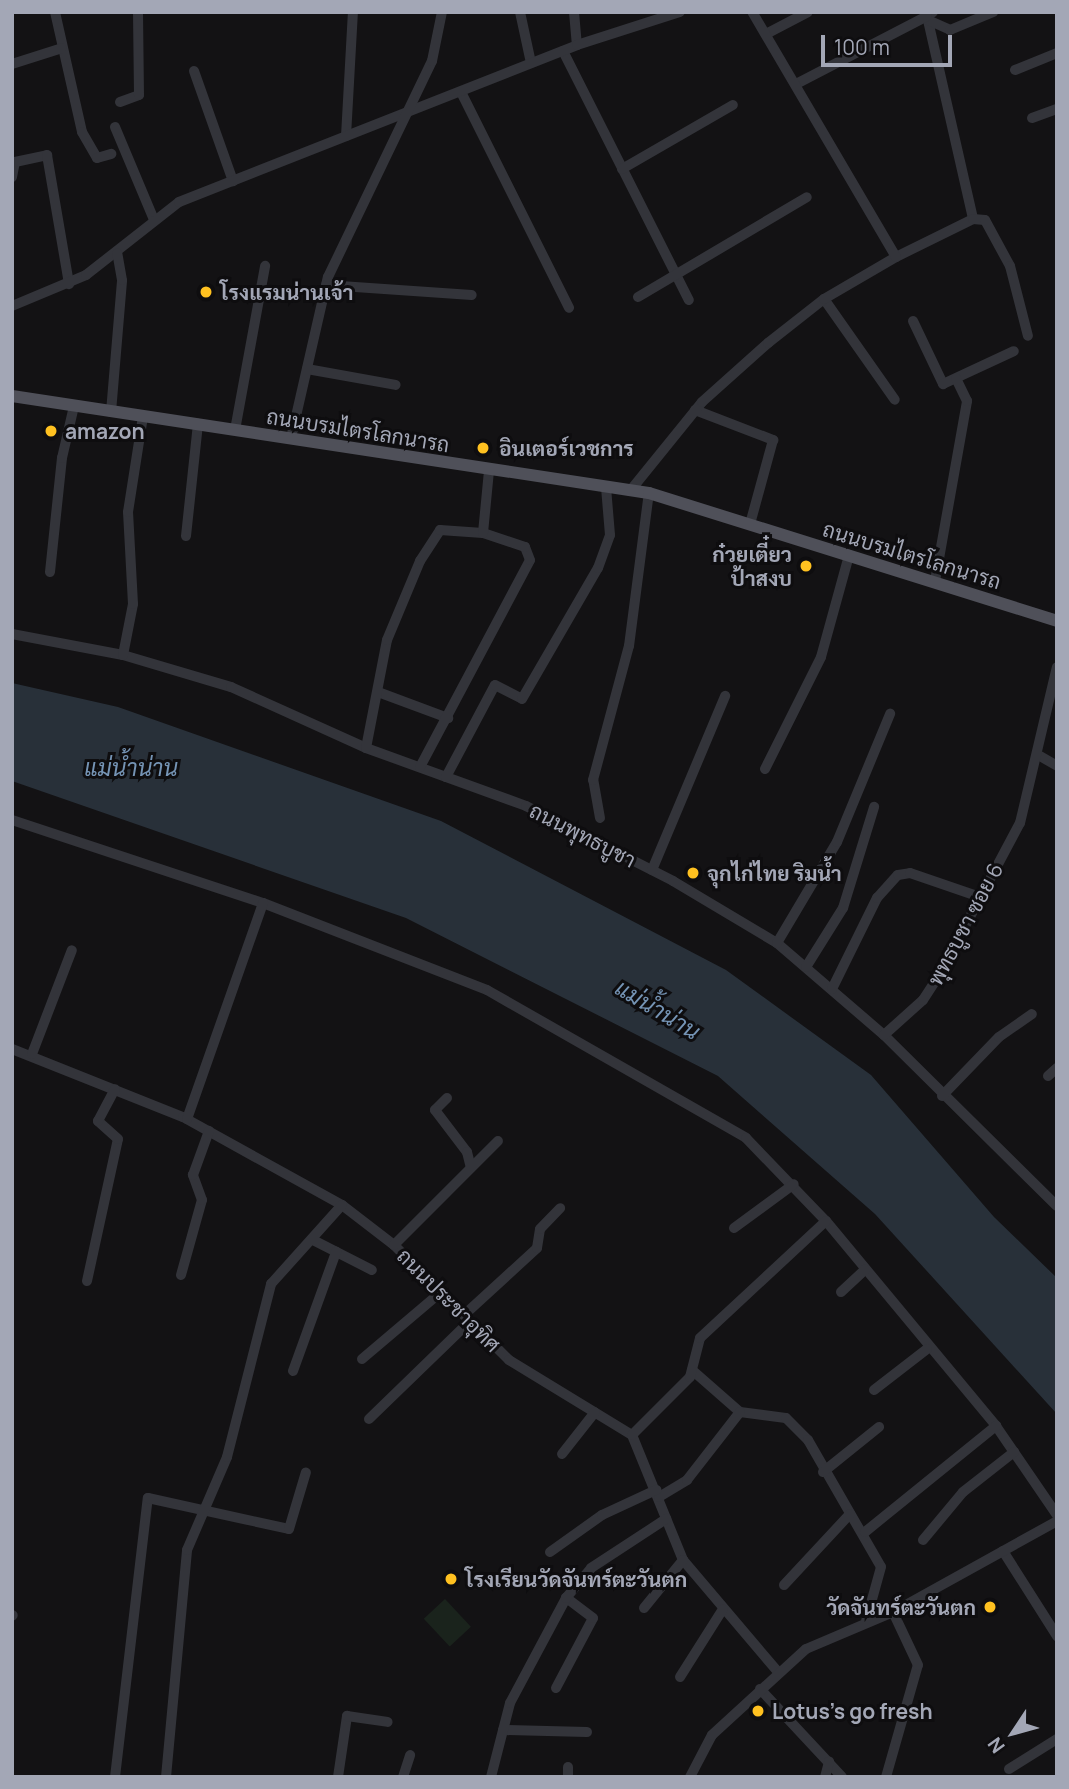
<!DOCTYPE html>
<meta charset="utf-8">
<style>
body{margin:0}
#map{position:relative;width:1069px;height:1789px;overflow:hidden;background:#131214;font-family:Manrope,Sarabun,sans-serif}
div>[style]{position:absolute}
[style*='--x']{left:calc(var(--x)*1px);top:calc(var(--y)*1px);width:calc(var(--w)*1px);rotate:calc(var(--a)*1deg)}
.green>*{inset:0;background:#1a231c;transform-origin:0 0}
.water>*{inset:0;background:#283039}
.minor>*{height:10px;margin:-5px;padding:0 5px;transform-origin:5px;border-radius:5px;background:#33343a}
.major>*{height:12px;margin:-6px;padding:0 6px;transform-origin:6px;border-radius:6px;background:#4f5059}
.dots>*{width:19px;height:19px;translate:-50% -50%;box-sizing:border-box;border:4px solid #0e0d0f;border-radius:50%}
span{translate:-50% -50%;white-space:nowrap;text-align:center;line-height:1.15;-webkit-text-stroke:6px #0e0d0f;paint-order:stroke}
.poi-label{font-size:21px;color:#a3a7b6;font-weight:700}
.left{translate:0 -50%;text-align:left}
.right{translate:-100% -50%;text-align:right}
.street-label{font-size:21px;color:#a3a7b6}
.water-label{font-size:23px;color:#7594b5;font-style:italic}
.frame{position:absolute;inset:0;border:14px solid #a3a7b6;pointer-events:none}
.north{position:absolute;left:978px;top:1698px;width:70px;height:70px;-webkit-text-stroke:5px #0e0d0f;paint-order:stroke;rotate:234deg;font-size:19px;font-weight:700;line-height:28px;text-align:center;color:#a3a7b6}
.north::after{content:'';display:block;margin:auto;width:24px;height:32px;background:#a3a7b6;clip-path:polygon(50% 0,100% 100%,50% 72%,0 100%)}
.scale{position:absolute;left:821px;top:35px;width:131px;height:32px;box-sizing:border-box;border:4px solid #a3a7b6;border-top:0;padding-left:9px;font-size:21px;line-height:24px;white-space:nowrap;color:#a3a7b6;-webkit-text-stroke:5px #0e0d0f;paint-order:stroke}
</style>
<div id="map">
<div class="green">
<div style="left:445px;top:1599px;width:38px;height:29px;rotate:47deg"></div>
</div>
<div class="water">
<div style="clip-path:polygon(12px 683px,118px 707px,441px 821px,726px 970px,871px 1075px,994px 1217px,1057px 1278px,1057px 1414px,875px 1214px,718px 1076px,406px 918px,12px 781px)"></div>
</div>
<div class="minor">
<div style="--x:55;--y:12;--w:123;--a:77.3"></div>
<div style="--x:82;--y:132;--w:30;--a:60"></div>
<div style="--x:97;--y:158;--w:15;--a:-16"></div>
<div style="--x:520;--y:12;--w:52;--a:77.8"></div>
<div style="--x:574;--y:12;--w:33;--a:85"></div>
<div style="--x:933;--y:12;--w:7;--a:146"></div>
<div style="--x:927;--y:16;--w:208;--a:77.2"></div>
<div style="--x:928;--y:20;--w:24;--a:24"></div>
<div style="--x:950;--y:30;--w:47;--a:-22.7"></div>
<div style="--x:766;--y:34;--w:47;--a:-27.6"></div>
<div style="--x:563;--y:51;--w:279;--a:63.2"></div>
<div style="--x:12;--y:64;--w:52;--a:-17.7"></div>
<div style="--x:1015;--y:70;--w:45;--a:-22"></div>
<div style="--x:194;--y:71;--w:117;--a:70.5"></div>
<div style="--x:798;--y:83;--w:145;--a:-27.4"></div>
<div style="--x:462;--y:94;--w:239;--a:63.4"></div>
<div style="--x:120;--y:102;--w:20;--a:-20"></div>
<div style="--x:139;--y:95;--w:83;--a:-90.7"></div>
<div style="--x:1032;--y:118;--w:27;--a:-20"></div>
<div style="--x:115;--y:127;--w:101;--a:67.2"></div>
<div style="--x:346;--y:136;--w:124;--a:-86.8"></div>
<div style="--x:622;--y:169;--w:128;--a:-30"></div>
<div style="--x:12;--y:177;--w:15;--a:-79"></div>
<div style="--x:15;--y:162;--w:33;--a:-12"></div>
<div style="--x:47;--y:155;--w:131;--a:80.3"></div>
<div style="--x:896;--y:257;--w:86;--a:-26.3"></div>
<div style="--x:973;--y:219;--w:12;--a:5"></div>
<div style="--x:985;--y:220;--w:52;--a:61.5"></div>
<div style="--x:1010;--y:266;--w:72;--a:75.6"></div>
<div style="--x:326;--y:285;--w:146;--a:3.9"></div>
<div style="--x:638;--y:297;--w:196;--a:-30.6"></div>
<div style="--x:824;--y:299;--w:123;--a:54.9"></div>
<div style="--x:12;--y:306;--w:80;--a:-22.7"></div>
<div style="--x:86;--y:275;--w:118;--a:-38.1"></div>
<div style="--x:179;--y:202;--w:428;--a:-21.5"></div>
<div style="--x:577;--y:45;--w:108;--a:-17.8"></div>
<div style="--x:913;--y:321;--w:70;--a:64.5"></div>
<div style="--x:943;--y:384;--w:78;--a:-24.9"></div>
<div style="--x:307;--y:369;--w:90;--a:10.2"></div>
<div style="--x:695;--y:410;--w:84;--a:21"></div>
<div style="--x:773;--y:440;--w:87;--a:105.3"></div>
<div style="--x:111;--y:412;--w:132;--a:-85.2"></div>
<div style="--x:122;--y:280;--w:27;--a:-100"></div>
<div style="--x:235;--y:430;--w:167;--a:-79.6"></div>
<div style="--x:291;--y:438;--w:165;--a:-77.1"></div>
<div style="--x:328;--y:277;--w:240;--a:-64.3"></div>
<div style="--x:432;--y:61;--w:50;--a:-78.5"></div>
<div style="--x:630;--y:491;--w:114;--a:-51"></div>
<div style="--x:702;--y:402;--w:89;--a:-41.8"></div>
<div style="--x:768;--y:343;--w:71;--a:-38.2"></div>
<div style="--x:824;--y:299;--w:83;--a:-30.3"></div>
<div style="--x:896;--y:257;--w:284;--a:-120.4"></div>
<div style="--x:186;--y:536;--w:113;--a:-83.9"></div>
<div style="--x:50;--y:572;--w:115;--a:-84"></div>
<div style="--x:62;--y:458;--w:53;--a:-77"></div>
<div style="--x:935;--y:581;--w:183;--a:-79.9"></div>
<div style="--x:967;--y:401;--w:25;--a:-116"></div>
<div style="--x:12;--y:634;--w:113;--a:10.7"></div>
<div style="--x:123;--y:655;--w:113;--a:16.5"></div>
<div style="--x:231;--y:687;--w:148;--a:24.3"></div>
<div style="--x:366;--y:748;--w:170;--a:19.9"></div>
<div style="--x:526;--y:806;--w:165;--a:27"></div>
<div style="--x:673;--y:881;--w:121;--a:30.8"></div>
<div style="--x:777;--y:943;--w:141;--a:40.7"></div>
<div style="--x:884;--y:1035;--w:243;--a:44.7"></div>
<div style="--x:123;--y:655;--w:52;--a:-78.9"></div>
<div style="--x:133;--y:604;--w:92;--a:-93.1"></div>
<div style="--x:128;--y:512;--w:97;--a:-81.1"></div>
<div style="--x:378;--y:692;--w:75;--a:20.4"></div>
<div style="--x:366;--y:748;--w:110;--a:-79"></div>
<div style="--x:387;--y:640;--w:86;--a:-67.3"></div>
<div style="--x:420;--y:561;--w:37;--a:-57"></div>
<div style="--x:440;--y:530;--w:43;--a:4"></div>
<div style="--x:1040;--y:756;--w:20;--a:30"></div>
<div style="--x:420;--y:767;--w:234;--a:-62"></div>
<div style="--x:530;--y:560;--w:14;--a:-111"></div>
<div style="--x:525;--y:547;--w:44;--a:-161.6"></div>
<div style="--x:483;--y:533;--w:62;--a:-84.5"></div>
<div style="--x:765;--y:769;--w:125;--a:-63.4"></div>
<div style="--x:821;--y:657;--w:106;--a:-74.6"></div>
<div style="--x:446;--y:777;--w:104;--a:-62"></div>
<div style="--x:495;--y:685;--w:30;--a:27"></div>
<div style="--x:522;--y:699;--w:151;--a:-59.9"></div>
<div style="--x:598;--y:568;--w:35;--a:-70"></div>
<div style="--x:610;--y:535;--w:48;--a:-94.8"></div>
<div style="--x:600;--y:818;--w:39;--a:-100"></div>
<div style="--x:593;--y:780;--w:139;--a:-75"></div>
<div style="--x:629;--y:646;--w:154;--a:-82.6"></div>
<div style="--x:12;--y:820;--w:264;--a:18.3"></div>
<div style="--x:263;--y:903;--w:240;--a:21.2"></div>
<div style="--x:487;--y:990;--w:298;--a:29.7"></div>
<div style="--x:746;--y:1138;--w:115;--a:46.1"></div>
<div style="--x:826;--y:1221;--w:266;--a:50.3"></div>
<div style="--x:996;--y:1426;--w:108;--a:55.6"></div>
<div style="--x:652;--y:870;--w:189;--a:-67.2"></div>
<div style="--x:777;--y:943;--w:117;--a:-59.3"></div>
<div style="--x:837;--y:842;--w:139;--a:-67.5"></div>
<div style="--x:806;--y:967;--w:70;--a:-57.9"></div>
<div style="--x:843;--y:908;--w:106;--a:-72.9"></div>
<div style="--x:832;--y:989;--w:102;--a:-63.7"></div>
<div style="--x:877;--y:898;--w:31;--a:-48"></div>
<div style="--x:898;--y:875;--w:12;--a:-9"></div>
<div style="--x:910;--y:873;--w:74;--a:18.9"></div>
<div style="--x:884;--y:1035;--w:52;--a:-41.9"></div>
<div style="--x:923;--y:1000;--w:27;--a:-57"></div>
<div style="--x:938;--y:977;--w:174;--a:-62"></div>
<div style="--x:1020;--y:823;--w:160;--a:-76.7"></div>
<div style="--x:12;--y:1049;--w:184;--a:21.7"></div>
<div style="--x:183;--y:1117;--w:182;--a:29"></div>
<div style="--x:342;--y:1205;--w:66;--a:37.6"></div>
<div style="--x:394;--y:1245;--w:163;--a:45"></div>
<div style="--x:509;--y:1360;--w:144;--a:31.4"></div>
<div style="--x:632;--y:1435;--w:135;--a:67.8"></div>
<div style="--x:683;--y:1560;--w:145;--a:49.7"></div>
<div style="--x:32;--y:1054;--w:111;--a:-69"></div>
<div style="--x:1048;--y:1076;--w:12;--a:-42"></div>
<div style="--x:942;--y:1096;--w:82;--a:-46"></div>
<div style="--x:999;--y:1037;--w:40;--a:-34.9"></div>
<div style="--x:447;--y:1098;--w:17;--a:135"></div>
<div style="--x:435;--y:1110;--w:53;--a:52.7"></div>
<div style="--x:467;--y:1152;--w:16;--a:76"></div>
<div style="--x:187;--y:1119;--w:229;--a:-70.6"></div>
<div style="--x:734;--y:1228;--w:74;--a:-36.3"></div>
<div style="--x:313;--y:1240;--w:66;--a:27"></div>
<div style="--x:394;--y:1245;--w:147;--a:-45"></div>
<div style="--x:181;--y:1275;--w:78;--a:-74.4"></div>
<div style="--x:202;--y:1200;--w:27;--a:-110"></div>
<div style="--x:193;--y:1175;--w:47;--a:-70"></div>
<div style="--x:87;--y:1281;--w:145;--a:-77.7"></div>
<div style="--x:118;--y:1139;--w:27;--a:-138"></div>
<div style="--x:98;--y:1121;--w:36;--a:-62"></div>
<div style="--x:841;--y:1292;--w:33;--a:-43"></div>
<div style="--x:464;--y:1315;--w:99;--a:-42.5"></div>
<div style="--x:537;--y:1248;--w:19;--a:-81"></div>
<div style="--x:540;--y:1229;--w:29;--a:-46"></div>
<div style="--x:362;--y:1359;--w:104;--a:-40.3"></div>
<div style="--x:692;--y:1370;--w:64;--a:41.2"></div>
<div style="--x:740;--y:1412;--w:46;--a:7.4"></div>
<div style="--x:786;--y:1418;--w:31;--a:45"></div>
<div style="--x:808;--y:1440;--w:146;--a:60.1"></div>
<div style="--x:881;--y:1567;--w:56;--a:105.5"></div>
<div style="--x:293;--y:1371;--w:127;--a:-70.1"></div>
<div style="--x:874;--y:1390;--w:67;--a:-37.7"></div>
<div style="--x:369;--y:1419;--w:141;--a:-44.1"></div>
<div style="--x:632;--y:1435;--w:82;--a:-45"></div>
<div style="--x:690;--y:1377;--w:40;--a:-75.6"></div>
<div style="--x:700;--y:1338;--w:172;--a:-42.9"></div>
<div style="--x:562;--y:1454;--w:53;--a:-51.8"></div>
<div style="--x:823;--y:1472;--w:72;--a:-38.8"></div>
<div style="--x:659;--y:1497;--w:33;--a:-31"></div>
<div style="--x:687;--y:1480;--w:86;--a:-52.1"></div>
<div style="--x:865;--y:1532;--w:169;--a:-39"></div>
<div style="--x:923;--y:1540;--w:62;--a:-50.2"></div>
<div style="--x:963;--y:1492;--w:65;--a:-38.1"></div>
<div style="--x:1003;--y:1551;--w:101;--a:57.6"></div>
<div style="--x:550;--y:1552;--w:64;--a:-35.4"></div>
<div style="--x:602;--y:1515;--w:60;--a:-24.8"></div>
<div style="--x:784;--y:1585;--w:97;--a:-47.1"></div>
<div style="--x:644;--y:1608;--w:62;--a:-50.9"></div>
<div style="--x:12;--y:1616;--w:1;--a:-45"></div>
<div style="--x:680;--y:1677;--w:80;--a:-57.7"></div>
<div style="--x:556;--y:1688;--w:79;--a:-62.1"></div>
<div style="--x:593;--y:1618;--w:34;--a:-143"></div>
<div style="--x:760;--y:1689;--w:120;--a:47"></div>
<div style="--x:503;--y:1730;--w:84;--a:1.4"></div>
<div style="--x:1009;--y:1769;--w:57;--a:-32"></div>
<div style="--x:115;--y:1777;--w:281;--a:-83.3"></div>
<div style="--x:148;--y:1498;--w:144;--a:12.4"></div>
<div style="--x:289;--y:1529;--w:59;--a:-73.4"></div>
<div style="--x:166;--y:1777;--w:228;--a:-84.7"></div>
<div style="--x:187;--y:1550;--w:101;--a:-66.7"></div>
<div style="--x:227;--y:1457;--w:179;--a:-75.7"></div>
<div style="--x:271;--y:1284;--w:106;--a:-48.1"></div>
<div style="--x:338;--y:1777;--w:62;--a:-81.6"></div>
<div style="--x:347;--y:1716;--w:41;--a:8.3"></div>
<div style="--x:403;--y:1777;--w:23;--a:-72"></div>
<div style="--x:491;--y:1777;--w:76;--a:-75.6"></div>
<div style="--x:510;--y:1703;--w:119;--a:-61.9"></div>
<div style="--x:566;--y:1598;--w:39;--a:-50"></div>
<div style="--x:591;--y:1568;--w:90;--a:-33.2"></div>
<div style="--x:568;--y:1777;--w:10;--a:-90"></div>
<div style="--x:690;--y:1777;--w:47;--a:-62.4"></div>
<div style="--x:712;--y:1735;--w:127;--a:-42.5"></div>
<div style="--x:806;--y:1649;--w:95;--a:-23"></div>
<div style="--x:893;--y:1612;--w:188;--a:-29"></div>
<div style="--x:825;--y:1777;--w:16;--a:-75"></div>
<div style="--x:886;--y:1777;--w:116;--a:-74.1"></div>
<div style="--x:918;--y:1665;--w:59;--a:-115.3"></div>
</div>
<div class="major">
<div style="--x:12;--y:396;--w:644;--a:8.66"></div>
<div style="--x:649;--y:493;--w:428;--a:17.4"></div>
</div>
<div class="dots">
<div style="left:206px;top:292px;background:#ffc120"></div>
<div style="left:51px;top:431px;background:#ffc120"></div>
<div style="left:483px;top:448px;background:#ffc120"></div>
<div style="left:806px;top:566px;background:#ffc120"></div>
<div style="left:693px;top:873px;background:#ffc120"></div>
<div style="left:451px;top:1579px;background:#ffc120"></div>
<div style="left:990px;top:1607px;background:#ffc120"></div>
<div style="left:758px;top:1711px;background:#ffc120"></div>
</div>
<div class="poi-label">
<span class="left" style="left:220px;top:292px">โรงแรมน่านเจ้า</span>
<span class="left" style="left:65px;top:431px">amazon</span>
<span class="left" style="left:499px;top:448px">อินเตอร์เวชการ</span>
<span class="right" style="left:792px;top:566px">ก๋วยเตี๋ยว<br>ป้าสงบ</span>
<span class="left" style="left:707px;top:873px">จุกไก่ไทย ริมน้ำ</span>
<span class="left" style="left:465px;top:1579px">โรงเรียนวัดจันทร์ตะวันตก</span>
<span class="right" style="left:976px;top:1607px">วัดจันทร์ตะวันตก</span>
<span class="left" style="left:772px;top:1711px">Lotus's go fresh</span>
</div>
<div class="street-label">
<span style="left:358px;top:430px;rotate:9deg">ถนนบรมไตรโลกนารถ</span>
<span style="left:912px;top:555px;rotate:17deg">ถนนบรมไตรโลกนารถ</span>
<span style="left:583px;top:835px;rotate:27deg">ถนนพุทธบูชา</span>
<span style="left:965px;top:924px;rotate:-62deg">พุทธบูชา ซอย 6</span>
<span style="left:449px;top:1300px;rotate:45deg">ถนนประชาอุทิศ</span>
</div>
<div class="water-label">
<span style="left:131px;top:767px">แม่น้ำน่าน</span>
<span style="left:658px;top:1009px;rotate:31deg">แม่น้ำน่าน</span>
</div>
<div class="frame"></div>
<div class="north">N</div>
<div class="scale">100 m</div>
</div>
